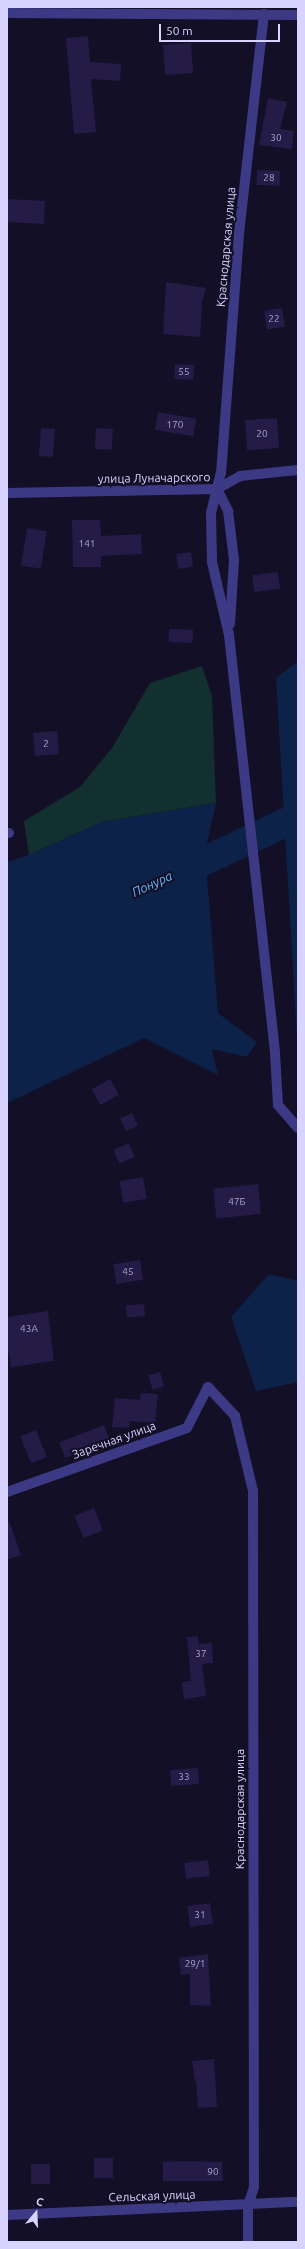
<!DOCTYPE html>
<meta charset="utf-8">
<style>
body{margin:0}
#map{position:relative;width:305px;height:2249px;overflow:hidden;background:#130f26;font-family:Ubuntu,sans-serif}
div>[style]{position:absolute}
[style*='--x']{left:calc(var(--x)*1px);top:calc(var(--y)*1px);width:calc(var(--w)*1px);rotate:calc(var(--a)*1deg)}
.green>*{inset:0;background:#12302f}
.water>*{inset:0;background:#0c2248}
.river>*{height:29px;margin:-14.5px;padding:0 14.5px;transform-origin:14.5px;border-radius:14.5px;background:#0c2248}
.building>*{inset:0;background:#241b47;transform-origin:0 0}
.minor>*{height:10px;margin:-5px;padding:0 5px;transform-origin:5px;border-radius:5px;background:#3d3a85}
.tertiary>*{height:10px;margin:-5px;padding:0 5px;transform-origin:5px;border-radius:5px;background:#3d3a85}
span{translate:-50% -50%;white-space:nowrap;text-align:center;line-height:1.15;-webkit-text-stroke:4px #130f26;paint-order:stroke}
.number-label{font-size:10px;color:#aca6d1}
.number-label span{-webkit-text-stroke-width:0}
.street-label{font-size:12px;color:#d9d4ff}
.water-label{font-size:13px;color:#62b6ff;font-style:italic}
.frame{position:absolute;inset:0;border:8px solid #d9d4ff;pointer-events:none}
.north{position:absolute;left:16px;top:2193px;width:40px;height:40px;-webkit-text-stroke:3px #130f26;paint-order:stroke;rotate:19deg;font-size:11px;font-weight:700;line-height:16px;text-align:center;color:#d9d4ff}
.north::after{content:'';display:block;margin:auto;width:14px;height:18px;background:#d9d4ff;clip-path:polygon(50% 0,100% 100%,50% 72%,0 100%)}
.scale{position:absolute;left:159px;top:24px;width:121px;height:18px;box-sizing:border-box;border:2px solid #d9d4ff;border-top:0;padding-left:5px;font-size:12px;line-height:14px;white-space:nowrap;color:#d9d4ff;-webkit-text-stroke:3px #130f26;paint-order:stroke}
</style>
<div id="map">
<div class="green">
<div style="clip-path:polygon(202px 666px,212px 696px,216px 803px,102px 822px,29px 855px,24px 821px,80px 787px,112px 748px,150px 683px)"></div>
</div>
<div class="water">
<div style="clip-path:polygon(298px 661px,298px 1056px,276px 678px)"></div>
<div style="clip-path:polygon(216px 803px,205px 852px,218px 1013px,257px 1042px,247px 1057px,212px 1049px,218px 1075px,144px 1038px,7px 1103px,7px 862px,29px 855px,102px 822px)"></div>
<div style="clip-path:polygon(269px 1274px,298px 1281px,298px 1382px,256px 1391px,231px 1317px)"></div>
</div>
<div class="river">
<div style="--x:171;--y:876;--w:140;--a:-25.3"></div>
</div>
<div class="building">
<div style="clip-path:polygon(88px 36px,90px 62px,121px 64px,120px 81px,91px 79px,96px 132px,74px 134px,66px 38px)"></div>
<div style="left:191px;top:43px;width:30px;height:28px;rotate:86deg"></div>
<div style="clip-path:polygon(268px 98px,287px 102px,280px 129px,294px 131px,292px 149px,259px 145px)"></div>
<div style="left:257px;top:170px;width:23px;height:15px;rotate:2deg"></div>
<div style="left:7px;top:199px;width:38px;height:23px;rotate:3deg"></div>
<div style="clip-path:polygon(166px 282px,206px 288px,202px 303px,200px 337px,163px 334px)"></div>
<div style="left:282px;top:308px;width:19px;height:18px;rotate:81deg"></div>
<div style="left:175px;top:364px;width:19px;height:15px;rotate:3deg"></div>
<div style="left:158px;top:412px;width:39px;height:18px;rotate:10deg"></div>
<div style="left:277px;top:418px;width:30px;height:32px;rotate:86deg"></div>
<div style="left:41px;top:428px;width:14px;height:28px;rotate:4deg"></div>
<div style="left:96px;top:428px;width:17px;height:21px;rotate:3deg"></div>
<div style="clip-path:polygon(72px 520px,100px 520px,101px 536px,141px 534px,142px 554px,101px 556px,101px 567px,73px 567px)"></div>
<div style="left:27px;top:528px;width:20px;height:38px;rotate:9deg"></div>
<div style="left:191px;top:552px;width:15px;height:15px;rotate:82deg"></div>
<div style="left:278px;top:572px;width:17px;height:26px;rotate:83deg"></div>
<div style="left:169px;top:629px;width:24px;height:13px;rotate:2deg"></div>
<div style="left:57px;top:731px;width:23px;height:24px;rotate:85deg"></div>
<div style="left:110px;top:1079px;width:18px;height:21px;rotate:61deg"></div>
<div style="left:132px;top:1113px;width:14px;height:13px;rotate:65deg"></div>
<div style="left:129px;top:1143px;width:15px;height:17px;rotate:67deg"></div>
<div style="left:143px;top:1177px;width:22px;height:24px;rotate:80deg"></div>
<div style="left:258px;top:1184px;width:30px;height:45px;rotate:84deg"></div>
<div style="left:140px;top:1260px;width:20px;height:27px;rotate:81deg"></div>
<div style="left:144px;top:1304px;width:12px;height:18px;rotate:85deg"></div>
<div style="clip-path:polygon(48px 1311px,54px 1361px,11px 1367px,7px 1342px,7px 1317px)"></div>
<div style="left:160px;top:1372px;width:15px;height:12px;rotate:74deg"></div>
<div style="clip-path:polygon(141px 1393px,158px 1394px,155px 1423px,130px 1421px,129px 1428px,112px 1427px,115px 1398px,140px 1400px)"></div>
<div style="left:104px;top:1425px;width:17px;height:48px;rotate:69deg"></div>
<div style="left:36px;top:1430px;width:29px;height:17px;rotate:68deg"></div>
<div style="left:94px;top:1508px;width:24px;height:21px;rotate:68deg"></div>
<div style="clip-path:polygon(9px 1521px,21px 1555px,7px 1560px,7px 1522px)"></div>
<div style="clip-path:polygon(198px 1636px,199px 1644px,212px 1643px,213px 1663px,202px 1664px,206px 1696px,184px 1699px,182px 1682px,191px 1681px,187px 1637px)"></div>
<div style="left:198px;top:1768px;width:16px;height:28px;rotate:86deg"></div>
<div style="left:208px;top:1860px;width:16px;height:24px;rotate:83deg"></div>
<div style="left:210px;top:1903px;width:21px;height:23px;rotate:82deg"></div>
<div style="clip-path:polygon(208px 1954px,211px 2006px,190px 2005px,190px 1974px,181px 1975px,179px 1958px)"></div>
<div style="clip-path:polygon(214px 2059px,217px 2107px,198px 2108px,196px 2081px,195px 2081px,192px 2061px)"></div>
<div style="left:94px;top:2158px;width:19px;height:20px"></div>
<div style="clip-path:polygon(182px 2161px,222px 2162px,223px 2181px,163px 2181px,163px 2162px)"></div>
<div style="left:50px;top:2164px;width:20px;height:19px;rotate:90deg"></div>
</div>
<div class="minor">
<div style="--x:7;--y:493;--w:210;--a:-1.1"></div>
<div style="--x:217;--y:489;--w:26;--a:-29"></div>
<div style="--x:240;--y:476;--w:58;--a:-5.9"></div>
<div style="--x:7;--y:833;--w:2;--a:0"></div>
<div style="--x:7;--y:1492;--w:191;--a:-19.6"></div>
<div style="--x:187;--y:1428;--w:46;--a:-62.9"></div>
<div style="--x:208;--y:1387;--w:40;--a:47"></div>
<div style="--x:235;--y:1416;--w:77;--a:76.5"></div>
<div style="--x:253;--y:1491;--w:696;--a:89.92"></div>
<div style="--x:254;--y:2187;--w:20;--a:108"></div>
<div style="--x:248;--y:2206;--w:36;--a:90"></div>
</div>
<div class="tertiary">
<div style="--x:7;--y:13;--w:291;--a:0.4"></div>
<div style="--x:264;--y:14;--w:221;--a:96.5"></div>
<div style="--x:239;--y:234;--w:239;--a:94.3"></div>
<div style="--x:221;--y:472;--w:42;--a:103.7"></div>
<div style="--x:211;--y:513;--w:49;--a:88.8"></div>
<div style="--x:212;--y:562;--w:75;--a:76.9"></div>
<div style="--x:229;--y:635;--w:421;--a:83.7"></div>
<div style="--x:275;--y:1053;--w:52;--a:86.7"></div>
<div style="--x:278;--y:1105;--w:30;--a:49"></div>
<div style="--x:217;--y:489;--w:25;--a:63"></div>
<div style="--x:228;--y:511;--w:49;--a:83"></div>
<div style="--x:234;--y:560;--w:64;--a:93.6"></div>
<div style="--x:7;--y:2215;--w:291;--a:-2.6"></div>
</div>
<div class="number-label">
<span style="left:276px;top:138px">30</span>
<span style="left:269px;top:178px">28</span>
<span style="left:274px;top:319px">22</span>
<span style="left:184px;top:372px">55</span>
<span style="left:175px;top:425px">170</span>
<span style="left:262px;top:434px">20</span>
<span style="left:87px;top:544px">141</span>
<span style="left:46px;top:744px">2</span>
<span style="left:237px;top:1202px">47Б</span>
<span style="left:128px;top:1272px">45</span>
<span style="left:29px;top:1329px">43А</span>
<span style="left:201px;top:1654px">37</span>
<span style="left:184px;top:1777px">33</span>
<span style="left:200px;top:1915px">31</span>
<span style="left:195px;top:1964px">29/1</span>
<span style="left:213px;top:2172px">90</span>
</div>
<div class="street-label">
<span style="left:226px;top:247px;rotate:-85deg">Краснодарская улица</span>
<span style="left:154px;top:478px;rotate:-1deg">улица Луначарского</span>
<span style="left:114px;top:1440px;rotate:-20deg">Заречная улица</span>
<span style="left:240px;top:1809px;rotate:-90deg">Краснодарская улица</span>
<span style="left:152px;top:2196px;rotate:-2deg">Сельская улица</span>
</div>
<div class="water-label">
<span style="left:152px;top:884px;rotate:-25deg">Понура</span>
</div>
<div class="frame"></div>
<div class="north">С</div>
<div class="scale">50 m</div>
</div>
